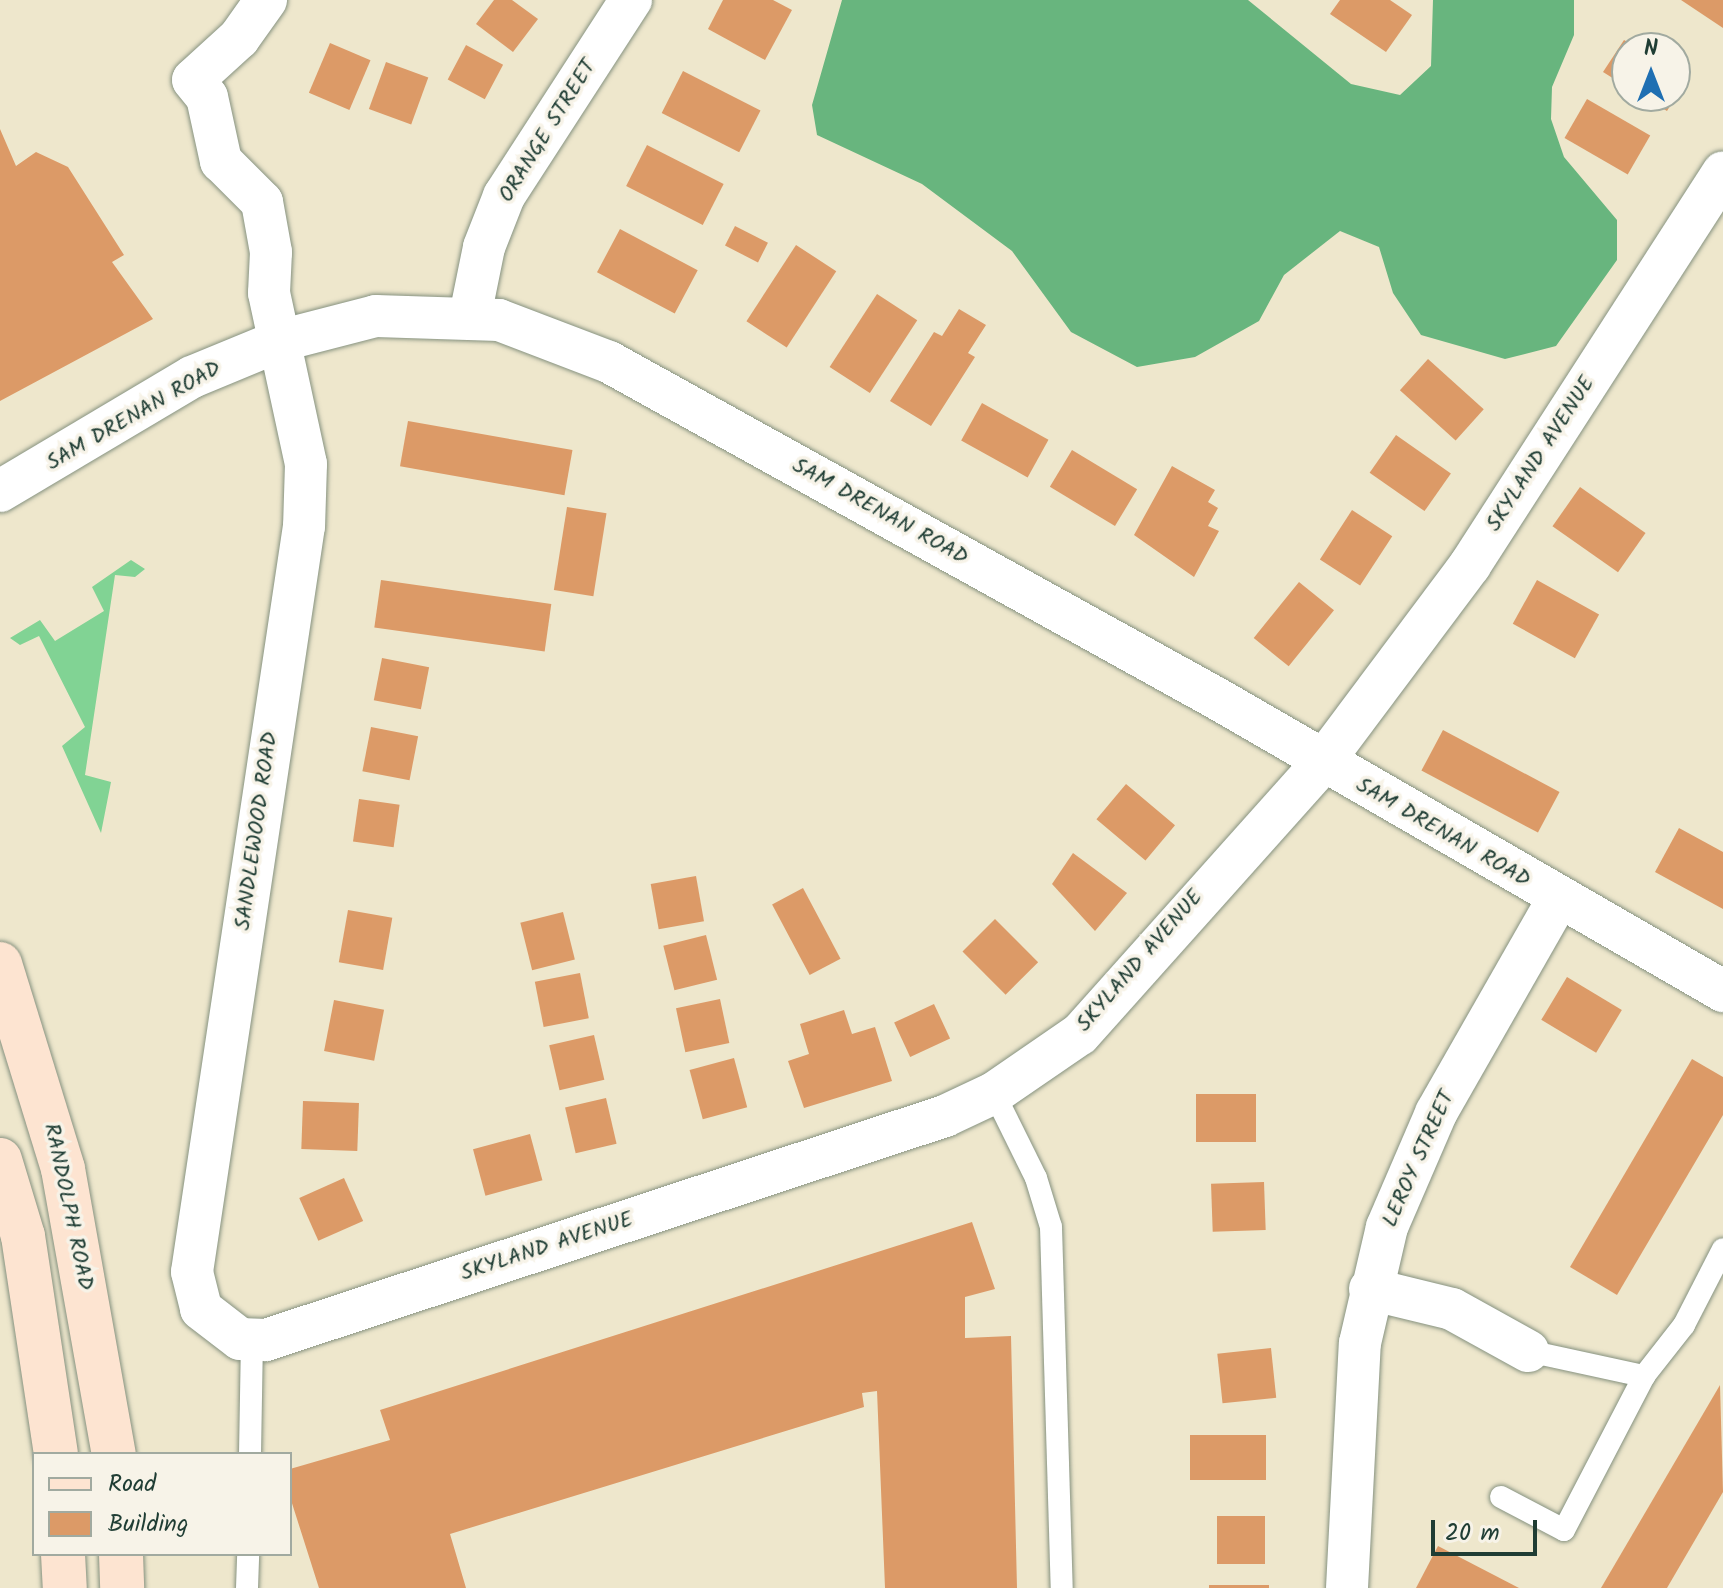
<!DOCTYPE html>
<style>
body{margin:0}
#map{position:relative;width:1723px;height:1588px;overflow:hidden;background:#eee7cc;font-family:Kalam,sans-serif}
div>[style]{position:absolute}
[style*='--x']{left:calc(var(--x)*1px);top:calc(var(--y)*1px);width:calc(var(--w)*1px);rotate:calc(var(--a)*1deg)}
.green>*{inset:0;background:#81d394}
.forest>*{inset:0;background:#68b57e}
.building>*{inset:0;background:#dc9a67;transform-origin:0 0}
.roads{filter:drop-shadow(0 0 2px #869280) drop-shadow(0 0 2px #869280)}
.service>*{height:22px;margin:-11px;padding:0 11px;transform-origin:11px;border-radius:11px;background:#fff}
.minor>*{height:42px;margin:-21px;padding:0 21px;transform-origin:21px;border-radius:21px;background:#fff}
.secondary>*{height:44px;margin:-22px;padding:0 22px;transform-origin:22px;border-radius:22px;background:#fde4d1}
span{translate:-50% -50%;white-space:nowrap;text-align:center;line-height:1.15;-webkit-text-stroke:7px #f7f3e8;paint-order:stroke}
.street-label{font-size:22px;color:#1f3d34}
.legend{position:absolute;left:32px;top:1452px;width:260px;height:104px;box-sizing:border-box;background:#f7f3e8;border:2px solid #a1aaa0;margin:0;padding:10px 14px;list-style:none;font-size:24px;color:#1f3d34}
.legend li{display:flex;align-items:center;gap:16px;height:40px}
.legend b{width:40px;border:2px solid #a1aaa0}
.north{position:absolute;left:1611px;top:32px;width:80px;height:80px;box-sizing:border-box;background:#f7f3e8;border:2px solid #a1aaa0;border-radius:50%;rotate:0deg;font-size:22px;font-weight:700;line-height:32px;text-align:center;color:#1f3d34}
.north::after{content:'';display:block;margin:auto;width:28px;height:36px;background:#1f6fb2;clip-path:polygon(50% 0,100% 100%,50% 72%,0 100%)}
.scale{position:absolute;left:1431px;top:1520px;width:106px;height:36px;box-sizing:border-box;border:4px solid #1f3d34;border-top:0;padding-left:10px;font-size:24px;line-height:28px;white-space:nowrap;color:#1f3d34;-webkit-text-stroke:6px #f7f3e8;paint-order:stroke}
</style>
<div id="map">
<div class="green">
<div style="clip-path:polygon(131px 560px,145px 569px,135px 577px,115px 575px,85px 775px,111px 782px,101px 833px,62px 746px,85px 727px,39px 636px,20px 645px,10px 638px,40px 620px,55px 641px,104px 611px,92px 587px)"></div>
</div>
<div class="forest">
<div style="clip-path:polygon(842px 0,1248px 0,1351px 84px,1400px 95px,1431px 66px,1433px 0,1574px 0,1574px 35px,1552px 87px,1551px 119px,1564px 157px,1617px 220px,1617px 260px,1556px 346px,1505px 359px,1421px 335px,1393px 293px,1379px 247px,1340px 231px,1284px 275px,1259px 321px,1195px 357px,1137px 367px,1071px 332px,1012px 251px,922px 184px,817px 135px,812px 105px)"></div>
</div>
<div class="building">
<div style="clip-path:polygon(494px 0,512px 0,538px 19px,513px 52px,476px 24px)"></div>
<div style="clip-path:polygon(723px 0,773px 0,792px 10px,765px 60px,708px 29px)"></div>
<div style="clip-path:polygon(1340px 0,1390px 0,1412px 15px,1386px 52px,1330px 14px)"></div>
<div style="clip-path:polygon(1681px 0,1723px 0,1723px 28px)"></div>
<div style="clip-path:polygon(1624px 40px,1638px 48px,1627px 48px,1627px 87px,1603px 72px)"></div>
<div style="left:330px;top:43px;width:44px;height:54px;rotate:23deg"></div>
<div style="left:466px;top:45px;width:42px;height:39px;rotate:28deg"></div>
<div style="left:386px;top:62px;width:45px;height:50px;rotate:20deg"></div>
<div style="clip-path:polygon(1675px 70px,1687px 78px,1667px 111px,1642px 96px,1675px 96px)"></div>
<div style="left:683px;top:71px;width:87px;height:47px;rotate:27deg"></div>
<div style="left:1587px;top:99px;width:73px;height:45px;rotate:30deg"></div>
<div style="clip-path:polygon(0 129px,16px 166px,36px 152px,68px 167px,124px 255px,112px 262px,153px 319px,0 401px)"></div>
<div style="left:647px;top:145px;width:86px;height:46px;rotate:27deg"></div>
<div style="left:735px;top:226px;width:37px;height:22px;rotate:27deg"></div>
<div style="left:620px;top:229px;width:88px;height:49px;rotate:28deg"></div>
<div style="left:796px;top:245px;width:48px;height:91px;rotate:33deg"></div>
<div style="left:877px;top:294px;width:48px;height:87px;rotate:33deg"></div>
<div style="clip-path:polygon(959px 309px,986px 325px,968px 353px,975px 357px,931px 426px,890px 401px,934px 332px,942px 336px)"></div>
<div style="left:1428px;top:359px;width:75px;height:42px;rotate:42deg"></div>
<div style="left:982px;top:403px;width:76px;height:43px;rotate:29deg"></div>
<div style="left:408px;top:421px;width:167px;height:46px;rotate:10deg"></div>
<div style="left:1396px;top:435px;width:67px;height:46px;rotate:35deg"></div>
<div style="left:1072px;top:450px;width:76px;height:43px;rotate:31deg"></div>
<div style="clip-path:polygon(1172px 466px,1215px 490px,1208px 502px,1218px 508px,1208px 526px,1219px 531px,1194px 577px,1134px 535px)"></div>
<div style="left:1580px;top:487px;width:80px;height:48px;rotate:35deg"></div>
<div style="left:567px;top:507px;width:40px;height:84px;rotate:9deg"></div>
<div style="left:1352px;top:510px;width:48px;height:59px;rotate:33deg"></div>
<div style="left:381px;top:580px;width:172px;height:48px;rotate:8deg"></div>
<div style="left:1537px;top:580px;width:71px;height:50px;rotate:29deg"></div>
<div style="left:1299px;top:582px;width:45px;height:72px;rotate:39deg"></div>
<div style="left:382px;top:658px;width:48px;height:43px;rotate:11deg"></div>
<div style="left:371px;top:727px;width:48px;height:45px;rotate:11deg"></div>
<div style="left:1443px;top:730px;width:132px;height:46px;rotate:28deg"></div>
<div style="left:1126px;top:784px;width:64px;height:46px;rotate:40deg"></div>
<div style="left:359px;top:799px;width:41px;height:43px;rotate:8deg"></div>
<div style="clip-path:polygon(1679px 828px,1723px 852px,1723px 909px,1655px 872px)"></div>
<div style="clip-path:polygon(1073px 853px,1127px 893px,1095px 931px,1052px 884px)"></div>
<div style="left:696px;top:876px;width:46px;height:46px;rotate:80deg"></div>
<div style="left:803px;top:888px;width:80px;height:35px;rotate:62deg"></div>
<div style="left:348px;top:910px;width:45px;height:53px;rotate:10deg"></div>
<div style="left:563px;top:912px;width:49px;height:44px;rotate:76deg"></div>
<div style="left:995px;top:919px;width:61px;height:46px;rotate:45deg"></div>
<div style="left:706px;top:935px;width:46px;height:44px;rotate:76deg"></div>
<div style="left:580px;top:973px;width:46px;height:46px;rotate:79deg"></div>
<div style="left:1567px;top:977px;width:64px;height:50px;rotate:31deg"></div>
<div style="left:720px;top:999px;width:45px;height:45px;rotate:78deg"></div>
<div style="left:334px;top:1000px;width:51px;height:52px;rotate:11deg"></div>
<div style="left:934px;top:1004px;width:38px;height:44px;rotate:65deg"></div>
<div style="clip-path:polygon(844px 1010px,852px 1034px,875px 1027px,892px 1081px,804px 1108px,788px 1061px,809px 1054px,800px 1024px)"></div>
<div style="left:594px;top:1035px;width:46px;height:46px;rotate:77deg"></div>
<div style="left:734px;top:1058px;width:51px;height:46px;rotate:75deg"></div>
<div style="clip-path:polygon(1692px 1059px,1723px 1077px,1723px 1115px,1617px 1295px,1570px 1267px)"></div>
<div style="left:1196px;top:1094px;width:60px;height:48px"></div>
<div style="left:606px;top:1098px;width:47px;height:42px;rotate:77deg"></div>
<div style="left:303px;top:1101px;width:56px;height:48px;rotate:2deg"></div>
<div style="left:530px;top:1134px;width:48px;height:59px;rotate:75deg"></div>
<div style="left:344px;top:1178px;width:47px;height:49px;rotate:66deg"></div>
<div style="left:1264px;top:1182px;width:48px;height:53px;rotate:88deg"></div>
<div style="clip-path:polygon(972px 1222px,995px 1289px,965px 1297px,965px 1338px,1011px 1336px,1017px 1588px,885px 1588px,877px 1391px,862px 1393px,864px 1407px,450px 1534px,466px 1588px,319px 1588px,290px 1497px,290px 1469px,390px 1440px,380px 1410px)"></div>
<div style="left:1271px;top:1348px;width:50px;height:54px;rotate:84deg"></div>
<div style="clip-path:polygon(1720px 1385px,1723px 1492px,1667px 1588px,1601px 1588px)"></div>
<div style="left:1190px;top:1435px;width:76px;height:45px"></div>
<div style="left:1217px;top:1516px;width:48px;height:48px"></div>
<div style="clip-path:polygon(1438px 1546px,1519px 1588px,1416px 1588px)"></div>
<div style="left:1209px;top:1585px;width:60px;height:3px"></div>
</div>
<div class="roads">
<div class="service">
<div style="--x:994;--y:1093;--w:95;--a:63.7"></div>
<div style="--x:1036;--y:1178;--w:51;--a:73"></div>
<div style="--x:1051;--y:1227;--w:361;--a:88.3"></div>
<div style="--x:1528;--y:1351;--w:119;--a:12.2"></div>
<div style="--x:1644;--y:1376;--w:65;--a:-51.9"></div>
<div style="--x:1684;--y:1325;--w:85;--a:-62.8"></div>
<div style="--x:250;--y:1454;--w:115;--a:-89"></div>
<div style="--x:1501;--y:1497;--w:71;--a:27.6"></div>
<div style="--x:1564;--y:1530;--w:174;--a:-62.5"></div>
<div style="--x:247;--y:1588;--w:34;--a:-88"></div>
</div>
<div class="minor">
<div style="--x:266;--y:0;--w:47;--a:125.4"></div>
<div style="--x:239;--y:38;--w:62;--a:137.6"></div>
<div style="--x:193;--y:80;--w:22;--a:51"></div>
<div style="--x:207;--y:97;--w:66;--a:77.7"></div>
<div style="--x:221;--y:161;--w:58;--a:45"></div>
<div style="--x:262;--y:202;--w:51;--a:79.8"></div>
<div style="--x:271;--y:252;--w:41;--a:92.8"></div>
<div style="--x:269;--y:293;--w:175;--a:77.8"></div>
<div style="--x:306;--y:464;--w:62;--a:91.8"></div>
<div style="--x:304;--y:526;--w:754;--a:98.54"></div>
<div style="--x:192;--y:1272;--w:38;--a:76"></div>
<div style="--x:201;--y:1309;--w:49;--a:37.6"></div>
<div style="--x:240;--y:1339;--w:26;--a:2"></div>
<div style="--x:266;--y:1340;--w:715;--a:-18.26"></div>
<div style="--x:945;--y:1116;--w:54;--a:-25.1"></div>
<div style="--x:994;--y:1093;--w:104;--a:-34.5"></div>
<div style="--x:1080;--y:1034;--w:363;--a:-48.2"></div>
<div style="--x:1322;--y:763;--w:247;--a:-53.2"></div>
<div style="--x:1470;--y:565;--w:467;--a:-57.2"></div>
<div style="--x:470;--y:316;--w:70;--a:-78.5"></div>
<div style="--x:484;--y:247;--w:55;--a:-68.6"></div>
<div style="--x:504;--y:196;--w:234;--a:-57.1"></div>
<div style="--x:0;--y:491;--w:223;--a:-30.7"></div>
<div style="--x:192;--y:377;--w:94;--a:-22.5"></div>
<div style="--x:279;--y:341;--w:100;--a:-14.5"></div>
<div style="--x:376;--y:316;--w:123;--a:1.9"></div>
<div style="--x:499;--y:320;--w:118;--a:20.9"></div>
<div style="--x:609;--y:362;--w:694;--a:28.97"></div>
<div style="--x:1216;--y:698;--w:586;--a:30.02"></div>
<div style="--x:1370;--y:1289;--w:84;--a:13.7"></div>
<div style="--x:1452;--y:1309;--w:87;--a:28.9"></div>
<div style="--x:1347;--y:1588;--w:245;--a:-87"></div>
<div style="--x:1360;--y:1343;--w:119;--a:-76.9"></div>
<div style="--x:1387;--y:1227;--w:124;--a:-66.7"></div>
<div style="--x:1436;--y:1113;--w:246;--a:-60.3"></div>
</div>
<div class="secondary">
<div style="--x:0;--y:964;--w:214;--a:72.9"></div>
<div style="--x:63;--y:1169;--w:290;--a:79.9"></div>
<div style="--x:0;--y:1160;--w:79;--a:73.2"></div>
<div style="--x:23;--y:1236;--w:220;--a:81.4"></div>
<div style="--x:63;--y:1554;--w:34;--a:87"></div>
<div style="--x:121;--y:1554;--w:34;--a:88"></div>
</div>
</div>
<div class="street-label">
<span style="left:548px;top:131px;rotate:-58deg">ORANGE STREET</span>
<span style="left:134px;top:416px;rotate:-30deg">SAM DRENAN ROAD</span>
<span style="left:1541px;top:454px;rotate:-57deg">SKYLAND AVENUE</span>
<span style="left:880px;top:512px;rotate:29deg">SAM DRENAN ROAD</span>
<span style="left:257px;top:831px;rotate:-82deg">SANDLEWOOD ROAD</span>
<span style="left:1443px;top:833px;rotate:30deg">SAM DRENAN ROAD</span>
<span style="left:1140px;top:961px;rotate:-49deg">SKYLAND AVENUE</span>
<span style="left:1419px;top:1159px;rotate:-66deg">LEROY STREET</span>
<span style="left:68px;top:1207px;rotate:78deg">RANDOLPH ROAD</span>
<span style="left:547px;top:1247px;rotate:-18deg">SKYLAND AVENUE</span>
</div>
<ul class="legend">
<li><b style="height:10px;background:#fde4d1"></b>Road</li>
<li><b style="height:22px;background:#dc9a67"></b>Building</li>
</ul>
<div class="north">N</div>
<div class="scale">20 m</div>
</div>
